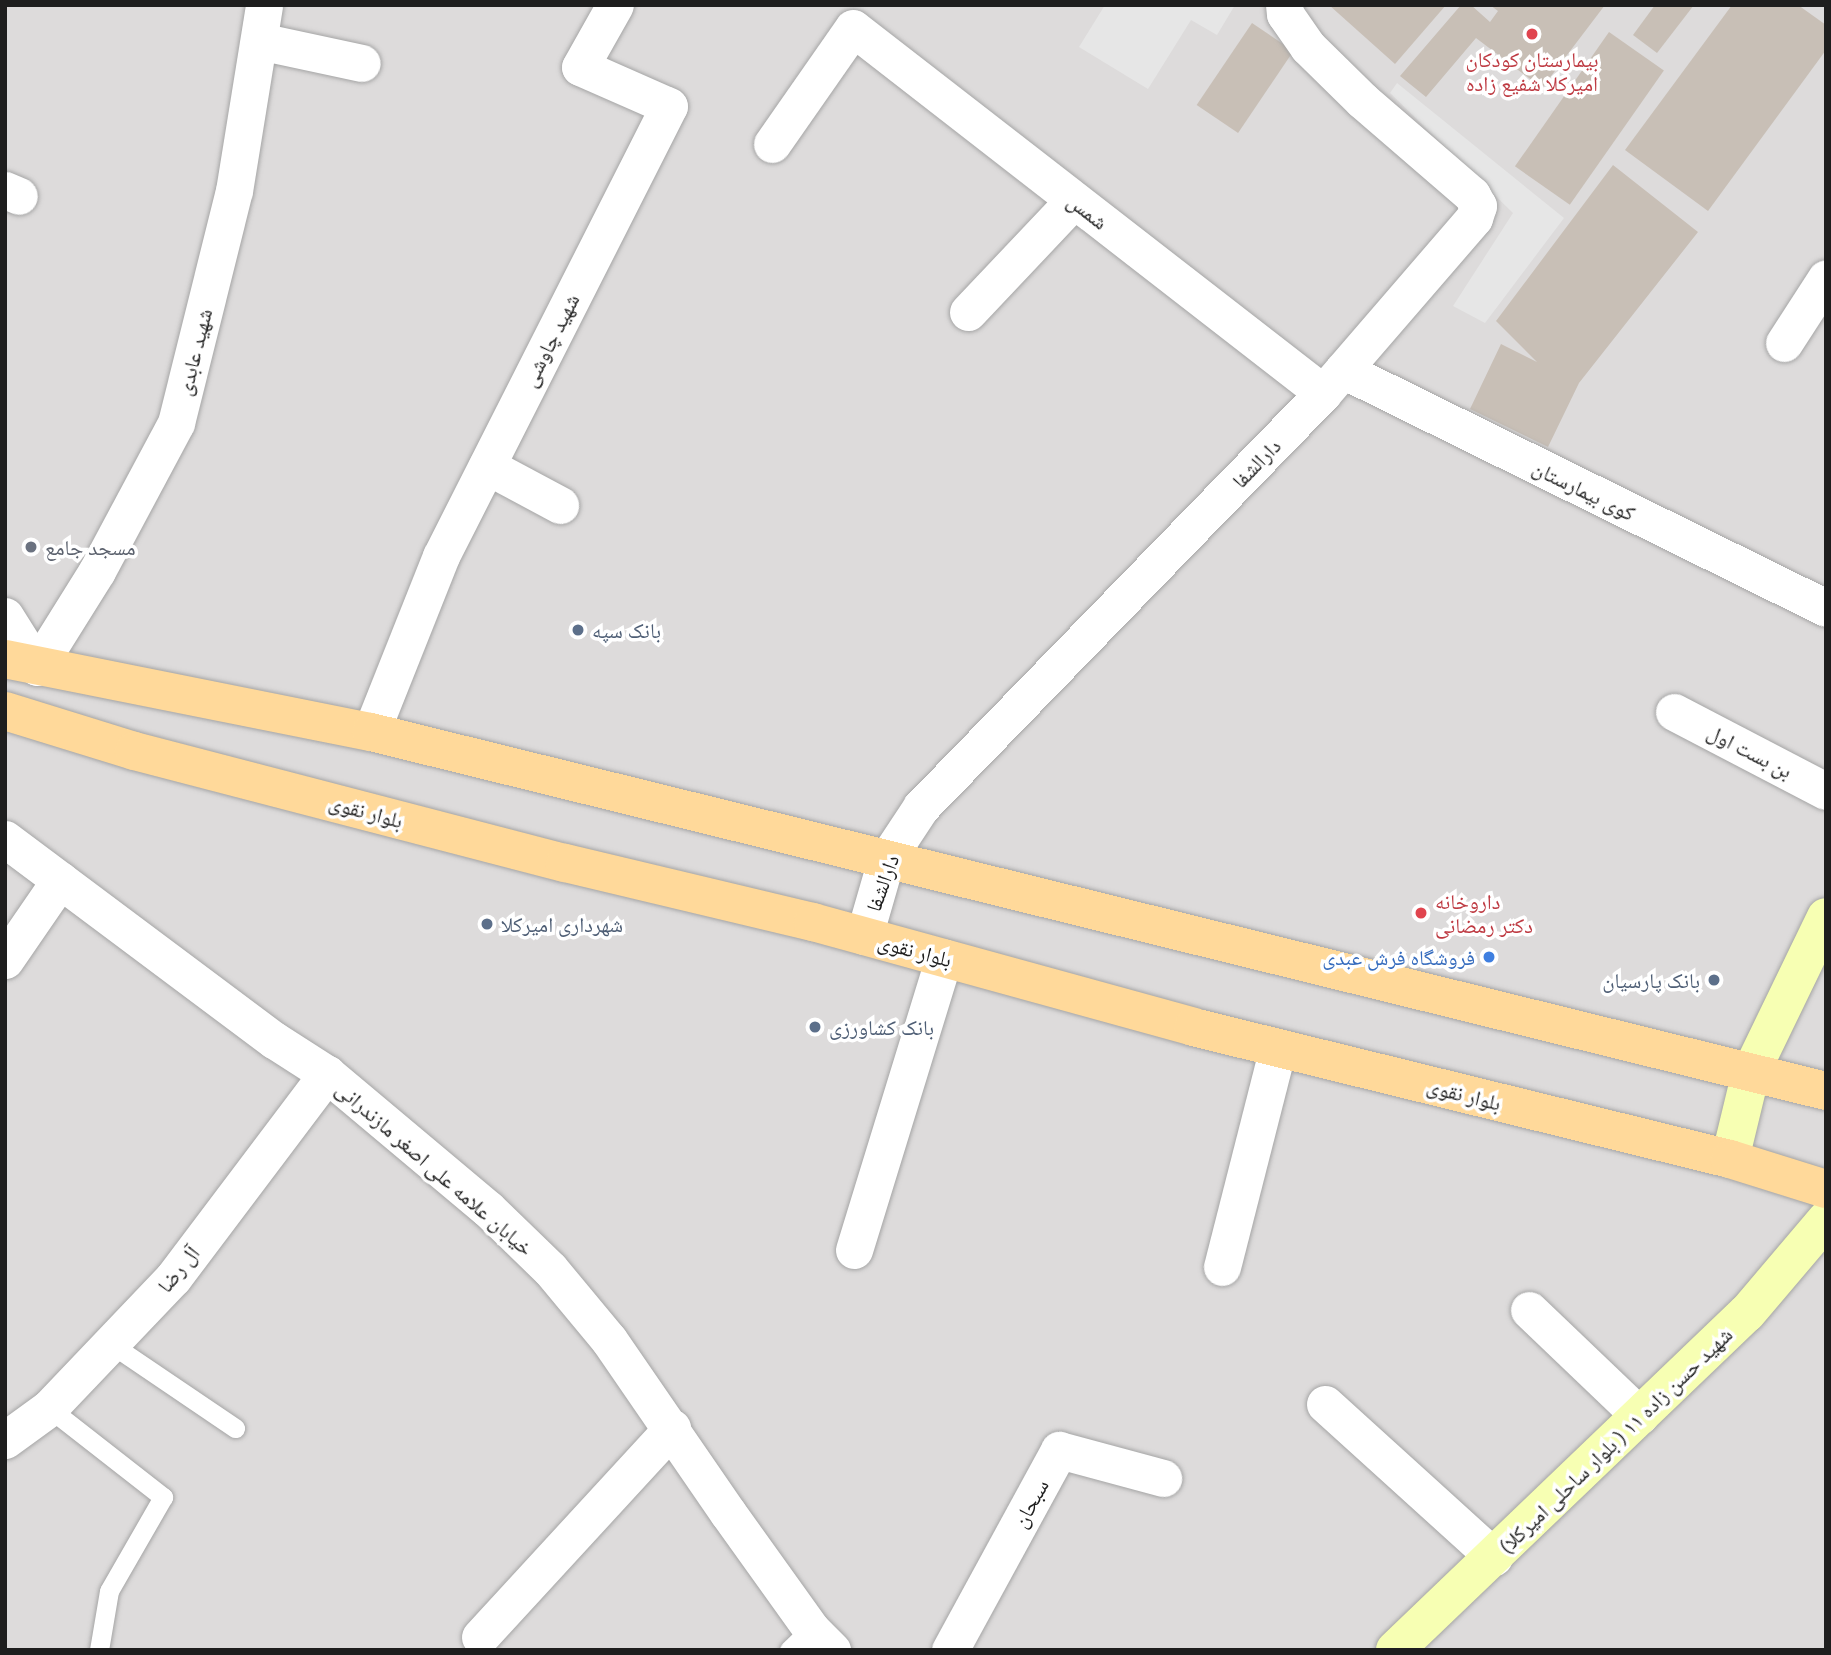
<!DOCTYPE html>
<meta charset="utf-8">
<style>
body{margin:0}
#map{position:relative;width:1831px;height:1655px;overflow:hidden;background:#f0ede4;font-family:"IBM Plex Sans","Noto Naskh Arabic",sans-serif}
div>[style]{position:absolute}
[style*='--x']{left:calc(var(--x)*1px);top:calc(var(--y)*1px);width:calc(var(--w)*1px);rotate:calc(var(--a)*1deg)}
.residential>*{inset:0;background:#dddbdb;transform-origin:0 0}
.parking>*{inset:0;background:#e6e6e6}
.building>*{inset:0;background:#c8bfb6;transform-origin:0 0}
.roads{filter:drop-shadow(0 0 2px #a5a5a5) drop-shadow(0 0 2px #a5a5a5)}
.lane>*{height:19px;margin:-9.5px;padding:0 9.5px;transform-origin:9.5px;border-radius:9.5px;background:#fff}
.street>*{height:37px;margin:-18.5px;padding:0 18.5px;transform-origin:18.5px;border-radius:18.5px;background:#fff}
.secondary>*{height:38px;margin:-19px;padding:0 19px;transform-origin:19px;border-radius:19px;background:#f7ffb3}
.primary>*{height:38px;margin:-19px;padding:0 19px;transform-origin:19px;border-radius:19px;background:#ffd99a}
.dots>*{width:19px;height:19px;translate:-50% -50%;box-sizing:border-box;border:4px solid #fff;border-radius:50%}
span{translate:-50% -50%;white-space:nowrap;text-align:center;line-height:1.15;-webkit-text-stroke:7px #fff;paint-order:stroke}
.health-label{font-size:21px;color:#be3a42}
.left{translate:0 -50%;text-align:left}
.street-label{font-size:21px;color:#1e1e1e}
.worship-label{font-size:21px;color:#5b616d}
.service-label{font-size:21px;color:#4e5e75}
.right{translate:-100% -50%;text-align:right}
.shop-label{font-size:21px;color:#366cbe}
.frame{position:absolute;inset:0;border:7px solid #1e1e1e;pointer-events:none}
</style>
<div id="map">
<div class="residential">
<div style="left:5px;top:5px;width:1821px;height:1645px"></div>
</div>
<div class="parking">
<div style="clip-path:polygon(1105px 5px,1235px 5px,1217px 35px,1191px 20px,1148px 89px,1079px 47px)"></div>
<div style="clip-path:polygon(1397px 83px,1564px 218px,1485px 323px,1453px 306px,1513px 213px,1390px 93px)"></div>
</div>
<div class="building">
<div style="clip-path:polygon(1329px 5px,1446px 5px,1395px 64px)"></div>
<div style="clip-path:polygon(1461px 5px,1471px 5px,1490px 22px,1498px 11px,1490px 5px,1605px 5px,1542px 88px,1476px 38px,1426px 97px,1400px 76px)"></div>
<div style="clip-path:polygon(1655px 5px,1694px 5px,1657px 53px,1633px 35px)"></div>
<div style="clip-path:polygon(1732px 5px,1798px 5px,1826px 25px,1826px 50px,1708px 211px,1625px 150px)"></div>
<div style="left:1252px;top:23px;width:50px;height:99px;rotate:34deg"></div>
<div style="left:1609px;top:32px;width:67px;height:164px;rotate:35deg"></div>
<div style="clip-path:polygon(1613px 165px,1698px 232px,1579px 383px,1548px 447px,1470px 409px,1501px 344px,1537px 362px,1496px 321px)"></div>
</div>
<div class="roads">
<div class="lane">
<div style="--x:111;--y:1344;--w:150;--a:34.1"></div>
<div style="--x:49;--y:1408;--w:145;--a:38"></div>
<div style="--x:163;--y:1497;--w:108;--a:119.9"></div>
<div style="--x:109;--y:1591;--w:60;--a:99.6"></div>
<div style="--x:789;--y:1650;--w:30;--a:-44"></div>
</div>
<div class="street">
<div style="--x:259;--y:41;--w:105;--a:12.1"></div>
<div style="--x:772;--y:144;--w:141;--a:-55.1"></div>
<div style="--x:853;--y:28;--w:595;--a:37.83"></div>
<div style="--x:5;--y:190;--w:15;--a:23"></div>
<div style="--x:968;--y:312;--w:154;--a:-46.6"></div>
<div style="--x:1784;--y:343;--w:77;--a:-57.1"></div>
<div style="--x:1343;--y:370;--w:538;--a:26.23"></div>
<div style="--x:487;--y:466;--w:83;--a:28.1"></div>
<div style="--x:5;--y:616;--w:60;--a:57.9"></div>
<div style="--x:37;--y:667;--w:113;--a:-58"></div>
<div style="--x:97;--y:571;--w:168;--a:-61.9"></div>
<div style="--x:176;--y:423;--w:239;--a:-76"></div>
<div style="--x:234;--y:191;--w:188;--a:-80.8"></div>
<div style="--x:1674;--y:712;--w:171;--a:27.5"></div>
<div style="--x:371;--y:732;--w:189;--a:-68.3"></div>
<div style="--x:441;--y:556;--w:504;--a:-63.13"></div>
<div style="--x:669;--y:106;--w:97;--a:-156.3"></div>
<div style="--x:580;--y:67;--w:71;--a:-60.6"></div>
<div style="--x:5;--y:839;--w:336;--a:36.8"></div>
<div style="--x:274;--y:1040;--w:63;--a:32.7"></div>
<div style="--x:327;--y:1074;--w:210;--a:40"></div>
<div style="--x:488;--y:1209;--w:86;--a:44.1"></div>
<div style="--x:550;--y:1269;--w:92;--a:50.3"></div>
<div style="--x:609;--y:1340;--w:210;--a:55.5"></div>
<div style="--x:728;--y:1513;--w:143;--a:54.4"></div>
<div style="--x:811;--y:1629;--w:30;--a:45"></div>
<div style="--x:864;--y:936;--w:79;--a:-73.9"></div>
<div style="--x:886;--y:860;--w:64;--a:-56.6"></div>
<div style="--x:921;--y:807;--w:577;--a:-45.84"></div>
<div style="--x:1323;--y:393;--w:231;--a:-49.2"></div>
<div style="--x:1474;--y:218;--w:13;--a:-72"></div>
<div style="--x:1478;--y:206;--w:13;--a:-119"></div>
<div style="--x:1472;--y:195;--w:145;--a:-139.2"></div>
<div style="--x:1362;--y:100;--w:76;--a:-135.5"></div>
<div style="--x:1308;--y:47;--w:40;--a:-124.9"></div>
<div style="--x:1285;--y:14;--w:9;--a:-96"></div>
<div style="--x:5;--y:960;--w:97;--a:-55.5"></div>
<div style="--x:854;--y:1250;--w:306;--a:-72.9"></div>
<div style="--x:1222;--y:1267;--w:226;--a:-75.7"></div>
<div style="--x:1529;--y:1310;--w:153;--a:43.7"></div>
<div style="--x:1325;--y:1404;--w:228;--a:42.2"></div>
<div style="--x:5;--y:1440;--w:54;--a:-36"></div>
<div style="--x:49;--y:1408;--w:180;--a:-46.4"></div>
<div style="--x:173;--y:1278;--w:256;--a:-53"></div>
<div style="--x:480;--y:1637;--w:284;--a:-47.4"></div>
<div style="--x:950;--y:1650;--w:228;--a:-61.4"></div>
<div style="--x:1059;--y:1450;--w:108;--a:15.1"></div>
</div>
<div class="secondary">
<div style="--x:1730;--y:1159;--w:89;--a:-76.4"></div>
<div style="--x:1751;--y:1072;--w:172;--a:-64.2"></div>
<div style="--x:1395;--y:1650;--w:487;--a:-43.8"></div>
<div style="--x:1747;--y:1313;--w:122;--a:-49.7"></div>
</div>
<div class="primary">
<div style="--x:5;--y:659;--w:373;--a:11.3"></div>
<div style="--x:371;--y:732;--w:1499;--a:13.86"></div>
<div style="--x:5;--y:711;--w:135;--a:17.2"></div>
<div style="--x:134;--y:751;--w:445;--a:14.6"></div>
<div style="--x:565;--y:863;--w:255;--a:13.4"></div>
<div style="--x:813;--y:922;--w:394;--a:15.4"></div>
<div style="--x:1193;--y:1027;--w:553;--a:13.81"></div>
<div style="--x:1730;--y:1159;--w:101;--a:17.4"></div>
</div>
</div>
<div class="dots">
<div style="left:1532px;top:34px;background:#e0444e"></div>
<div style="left:31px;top:547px;background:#6b7280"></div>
<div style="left:578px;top:630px;background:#5c6f8a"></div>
<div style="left:1421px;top:913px;background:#e0444e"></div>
<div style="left:487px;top:924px;background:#5c6f8a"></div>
<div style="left:1489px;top:957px;background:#3f7fe0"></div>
<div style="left:1714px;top:980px;background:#5c6f8a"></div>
<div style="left:815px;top:1027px;background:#5c6f8a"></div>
</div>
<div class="health-label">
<span style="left:1532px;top:71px">بیمارستان کودکان<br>امیرکلا شفیع زاده</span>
<span class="left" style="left:1435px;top:913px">داروخانه<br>دکتر رمضانی</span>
</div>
<div class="street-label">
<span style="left:1088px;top:211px;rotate:38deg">شمس</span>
<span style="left:550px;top:340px;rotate:-63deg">شهید چاوشی</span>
<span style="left:194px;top:352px;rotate:-76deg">شهید عابدی</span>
<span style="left:1256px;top:463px;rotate:-46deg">دارالشفا</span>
<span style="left:1584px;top:490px;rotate:26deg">کوی بیمارستان</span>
<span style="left:1750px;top:751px;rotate:27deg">بن بست اول</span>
<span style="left:366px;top:811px;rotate:15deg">بلوار نقوی</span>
<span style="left:882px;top:883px;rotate:-70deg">دارالشفا</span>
<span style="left:915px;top:950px;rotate:15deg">بلوار نقوی</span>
<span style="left:1464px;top:1094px;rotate:14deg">بلوار نقوی</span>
<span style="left:435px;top:1168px;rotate:41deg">خیابان علامه علی اصغر مازندرانی</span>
<span style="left:178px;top:1269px;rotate:-51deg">آل رضا</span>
<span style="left:1615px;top:1440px;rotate:-44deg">شهید حسن زاده ۱۱ ( بلوار ساحلی امیرکلا)</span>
<span style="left:1030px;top:1503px;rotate:-61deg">سبحان</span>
</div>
<div class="worship-label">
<span class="left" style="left:45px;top:547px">مسجد جامع</span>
</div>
<div class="service-label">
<span class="left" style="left:592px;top:630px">بانک سپه</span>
<span class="left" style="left:501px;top:924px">شهرداری امیرکلا</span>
<span class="right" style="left:1700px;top:980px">بانک پارسیان</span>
<span class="left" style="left:829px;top:1027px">بانک کشاورزی</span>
</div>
<div class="shop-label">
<span class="right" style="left:1475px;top:957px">فروشگاه فرش عبدی</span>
</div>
<div class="frame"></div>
</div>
